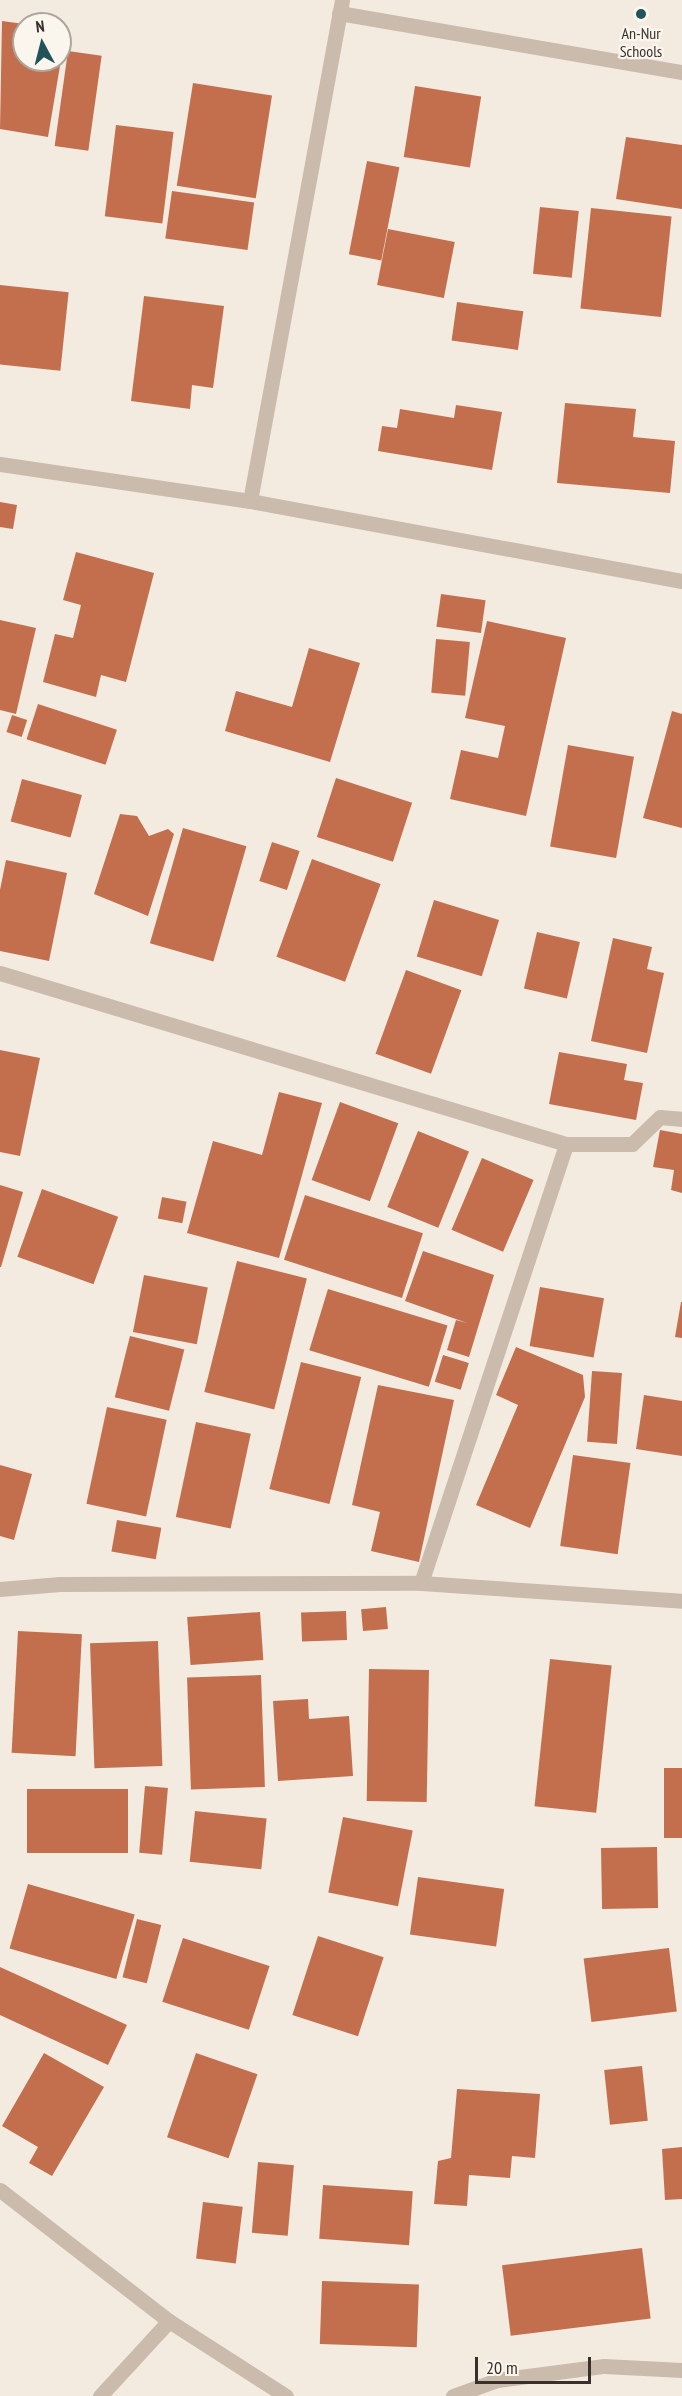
<!DOCTYPE html>
<style>
body{margin:0}
#map{position:relative;width:682px;height:2396px;overflow:hidden;background:#f3ebe0;font-family:"PT Sans Narrow",sans-serif}
div>[style]{position:absolute}
[style*='--x']{left:calc(var(--x)*1px);top:calc(var(--y)*1px);width:calc(var(--w)*1px);rotate:calc(var(--a)*1deg)}
.building>*{inset:0;background:#c36f4e;transform-origin:0 0}
.minor>*{height:15px;margin:-7.5px;padding:0 7.5px;transform-origin:7.5px;border-radius:7.5px;background:#cbbbac}
.dots>*{width:16px;height:16px;translate:-50% -50%;box-sizing:border-box;border:3px solid #faf5ed;border-radius:50%}
span{translate:-50% -50%;white-space:nowrap;text-align:center;line-height:1.15;-webkit-text-stroke:4.5px #faf5ed;paint-order:stroke}
.poi-label{font-size:16px;color:#39302b}
.north{position:absolute;left:12px;top:12px;width:60px;height:60px;box-sizing:border-box;background:#faf5ed;border:2px solid #ada69f;border-radius:50%;rotate:353deg;font-size:16px;font-weight:700;line-height:24px;text-align:center;color:#39302b}
.north::after{content:'';display:block;margin:auto;width:21px;height:27px;background:#21545a;clip-path:polygon(50% 0,100% 100%,50% 72%,0 100%)}
.scale{position:absolute;left:475px;top:2357px;width:116px;height:27px;box-sizing:border-box;border:3px solid #39302b;border-top:0;padding-left:8px;font-size:18px;line-height:21px;white-space:nowrap;color:#39302b;-webkit-text-stroke:4px #faf5ed;paint-order:stroke}
</style>
<div id="map">
<div class="building">
<div style="clip-path:polygon(2px 21px,24px 24px,24px 60px,61px 60px,48px 137px,0 129px)"></div>
<div style="left:68px;top:51px;width:34px;height:96px;rotate:8deg"></div>
<div style="left:193px;top:83px;width:80px;height:104px;rotate:9deg"></div>
<div style="left:415px;top:86px;width:67px;height:72px;rotate:9deg"></div>
<div style="left:116px;top:125px;width:58px;height:92px;rotate:7deg"></div>
<div style="clip-path:polygon(626px 137px,682px 145px,682px 209px,616px 199px)"></div>
<div style="left:367px;top:161px;width:33px;height:95px;rotate:11deg"></div>
<div style="left:172px;top:191px;width:83px;height:48px;rotate:8deg"></div>
<div style="left:540px;top:207px;width:39px;height:67px;rotate:6deg"></div>
<div style="left:591px;top:208px;width:81px;height:101px;rotate:6deg"></div>
<div style="left:388px;top:229px;width:68px;height:57px;rotate:11deg"></div>
<div style="left:0;top:285px;width:69px;height:79px;rotate:6deg"></div>
<div style="clip-path:polygon(144px 296px,224px 306px,213px 388px,192px 385px,190px 409px,131px 401px)"></div>
<div style="left:457px;top:302px;width:67px;height:39px;rotate:8deg"></div>
<div style="clip-path:polygon(565px 403px,636px 409px,633px 437px,675px 441px,670px 493px,557px 483px)"></div>
<div style="clip-path:polygon(456px 405px,502px 412px,492px 470px,378px 451px,382px 426px,397px 428px,400px 409px,454px 418px)"></div>
<div style="clip-path:polygon(0 502px,17px 505px,13px 529px,0 527px)"></div>
<div style="clip-path:polygon(76px 552px,154px 573px,126px 682px,101px 675px,96px 697px,43px 682px,55px 634px,73px 638px,81px 605px,63px 600px)"></div>
<div style="left:441px;top:594px;width:45px;height:33px;rotate:8deg"></div>
<div style="clip-path:polygon(0 620px,36px 628px,16px 714px,0 710px)"></div>
<div style="clip-path:polygon(487px 621px,566px 638px,526px 816px,450px 799px,461px 750px,498px 758px,505px 726px,465px 718px)"></div>
<div style="left:436px;top:639px;width:34px;height:54px;rotate:5deg"></div>
<div style="clip-path:polygon(309px 648px,360px 663px,330px 762px,225px 731px,236px 691px,292px 707px)"></div>
<div style="left:38px;top:704px;width:83px;height:37px;rotate:18deg"></div>
<div style="clip-path:polygon(672px 711px,682px 714px,682px 828px,643px 818px)"></div>
<div style="left:12px;top:715px;width:16px;height:18px;rotate:18deg"></div>
<div style="left:568px;top:745px;width:67px;height:103px;rotate:10deg"></div>
<div style="left:336px;top:778px;width:80px;height:62px;rotate:18deg"></div>
<div style="left:22px;top:779px;width:62px;height:44px;rotate:15deg"></div>
<div style="clip-path:polygon(120px 814px,137px 816px,149px 836px,168px 829px,174px 834px,148px 916px,94px 894px)"></div>
<div style="left:183px;top:828px;width:66px;height:120px;rotate:16deg"></div>
<div style="left:272px;top:842px;width:29px;height:41px;rotate:18deg"></div>
<div style="left:312px;top:859px;width:73px;height:104px;rotate:20deg"></div>
<div style="clip-path:polygon(6px 860px,67px 873px,49px 961px,0 951px,0 890px)"></div>
<div style="left:434px;top:900px;width:68px;height:59px;rotate:17deg"></div>
<div style="left:537px;top:932px;width:44px;height:58px;rotate:13deg"></div>
<div style="clip-path:polygon(613px 938px,652px 947px,647px 969px,664px 973px,647px 1053px,591px 1041px)"></div>
<div style="left:406px;top:970px;width:59px;height:89px;rotate:20deg"></div>
<div style="clip-path:polygon(0 1050px,40px 1058px,20px 1156px,0 1152px)"></div>
<div style="clip-path:polygon(559px 1052px,627px 1064px,624px 1080px,643px 1083px,636px 1120px,549px 1104px)"></div>
<div style="clip-path:polygon(279px 1092px,322px 1103px,279px 1258px,187px 1233px,213px 1141px,262px 1155px)"></div>
<div style="left:340px;top:1102px;width:62px;height:83px;rotate:20deg"></div>
<div style="clip-path:polygon(660px 1130px,682px 1134px,682px 1193px,671px 1190px,674px 1170px,653px 1167px)"></div>
<div style="left:418px;top:1131px;width:55px;height:82px;rotate:22deg"></div>
<div style="left:482px;top:1158px;width:56px;height:78px;rotate:23deg"></div>
<div style="clip-path:polygon(0 1185px,23px 1192px,1px 1267px,0 1267px)"></div>
<div style="left:42px;top:1189px;width:81px;height:72px;rotate:20deg"></div>
<div style="left:305px;top:1195px;width:124px;height:68px;rotate:18deg"></div>
<div style="left:162px;top:1197px;width:25px;height:22px;rotate:11deg"></div>
<div style="clip-path:polygon(423px 1251px,494px 1275px,469px 1357px,447px 1350px,456px 1320px,467px 1323px,405px 1301px)"></div>
<div style="left:237px;top:1261px;width:72px;height:135px;rotate:14deg"></div>
<div style="left:144px;top:1275px;width:65px;height:58px;rotate:11deg"></div>
<div style="left:540px;top:1287px;width:65px;height:60px;rotate:10deg"></div>
<div style="left:328px;top:1289px;width:125px;height:64px;rotate:17deg"></div>
<div style="clip-path:polygon(681px 1302px,682px 1302px,682px 1338px,675px 1337px)"></div>
<div style="left:130px;top:1336px;width:56px;height:63px;rotate:14deg"></div>
<div style="clip-path:polygon(516px 1347px,583px 1375px,585px 1397px,530px 1528px,476px 1505px,518px 1405px,496px 1395px)"></div>
<div style="left:443px;top:1355px;width:27px;height:28px;rotate:17deg"></div>
<div style="left:301px;top:1362px;width:62px;height:131px;rotate:14deg"></div>
<div style="left:592px;top:1371px;width:30px;height:71px;rotate:4deg"></div>
<div style="clip-path:polygon(378px 1385px,454px 1400px,419px 1562px,371px 1551px,380px 1512px,352px 1505px)"></div>
<div style="clip-path:polygon(644px 1395px,682px 1401px,682px 1456px,636px 1449px)"></div>
<div style="left:107px;top:1407px;width:61px;height:99px;rotate:12deg"></div>
<div style="left:196px;top:1422px;width:56px;height:97px;rotate:12deg"></div>
<div style="left:573px;top:1455px;width:58px;height:92px;rotate:8deg"></div>
<div style="clip-path:polygon(0 1465px,32px 1474px,14px 1540px,0 1536px)"></div>
<div style="left:117px;top:1520px;width:45px;height:32px;rotate:10deg"></div>
<div style="left:386px;top:1607px;width:22px;height:25px;rotate:85deg"></div>
<div style="left:346px;top:1611px;width:29px;height:45px;rotate:88deg"></div>
<div style="left:260px;top:1612px;width:48px;height:73px;rotate:86deg"></div>
<div style="left:18px;top:1631px;width:64px;height:122px;rotate:3deg"></div>
<div style="left:158px;top:1641px;width:125px;height:68px;rotate:88deg"></div>
<div style="left:550px;top:1659px;width:62px;height:148px;rotate:6deg"></div>
<div style="left:369px;top:1669px;width:60px;height:132px;rotate:1deg"></div>
<div style="left:261px;top:1675px;width:112px;height:74px;rotate:88deg"></div>
<div style="clip-path:polygon(308px 1699px,309px 1719px,349px 1716px,353px 1776px,278px 1781px,273px 1701px)"></div>
<div style="left:664px;top:1768px;width:18px;height:70px"></div>
<div style="left:145px;top:1786px;width:23px;height:67px;rotate:5deg"></div>
<div style="left:27px;top:1789px;width:101px;height:64px"></div>
<div style="left:195px;top:1811px;width:72px;height:51px;rotate:6deg"></div>
<div style="left:343px;top:1817px;width:71px;height:77px;rotate:11deg"></div>
<div style="left:657px;top:1847px;width:61px;height:56px;rotate:89deg"></div>
<div style="left:418px;top:1877px;width:87px;height:58px;rotate:8deg"></div>
<div style="left:28px;top:1884px;width:111px;height:67px;rotate:16deg"></div>
<div style="left:137px;top:1919px;width:25px;height:60px;rotate:14deg"></div>
<div style="left:318px;top:1936px;width:69px;height:83px;rotate:18deg"></div>
<div style="left:183px;top:1938px;width:91px;height:67px;rotate:18deg"></div>
<div style="left:669px;top:1948px;width:64px;height:86px;rotate:83deg"></div>
<div style="clip-path:polygon(0 1967px,127px 2025px,108px 2065px,0 2015px)"></div>
<div style="clip-path:polygon(44px 2053px,104px 2087px,52px 2176px,29px 2163px,38px 2147px,2px 2126px)"></div>
<div style="left:196px;top:2053px;width:65px;height:89px;rotate:19deg"></div>
<div style="left:642px;top:2066px;width:55px;height:38px;rotate:84deg"></div>
<div style="clip-path:polygon(457px 2089px,540px 2094px,535px 2158px,512px 2156px,510px 2178px,469px 2175px,467px 2206px,434px 2204px,438px 2161px,451px 2158px)"></div>
<div style="clip-path:polygon(682px 2147px,682px 2199px,665px 2200px,662px 2149px)"></div>
<div style="left:258px;top:2162px;width:36px;height:71px;rotate:5deg"></div>
<div style="left:323px;top:2185px;width:90px;height:54px;rotate:4deg"></div>
<div style="left:203px;top:2202px;width:40px;height:57px;rotate:7deg"></div>
<div style="left:642px;top:2248px;width:71px;height:141px;rotate:83deg"></div>
<div style="left:322px;top:2281px;width:97px;height:63px;rotate:2deg"></div>
</div>
<div class="minor">
<div style="--x:339;--y:13;--w:348;--a:9.8"></div>
<div style="--x:0;--y:464;--w:253;--a:8.4"></div>
<div style="--x:250;--y:501;--w:439;--a:10.5"></div>
<div style="--x:250;--y:501;--w:509;--a:-79.59"></div>
<div style="--x:0;--y:973;--w:591;--a:16.81"></div>
<div style="--x:566;--y:1144;--w:66;--a:0"></div>
<div style="--x:632;--y:1144;--w:39;--a:-44"></div>
<div style="--x:660;--y:1117;--w:22;--a:5"></div>
<div style="--x:421;--y:1583;--w:462;--a:-71.7"></div>
<div style="--x:0;--y:1589;--w:60;--a:-4.8"></div>
<div style="--x:60;--y:1584;--w:361;--a:-0.2"></div>
<div style="--x:421;--y:1583;--w:262;--a:3.9"></div>
<div style="--x:0;--y:2190;--w:214;--a:37.8"></div>
<div style="--x:169;--y:2321;--w:139;--a:32.7"></div>
<div style="--x:100;--y:2396;--w:102;--a:-47.4"></div>
<div style="--x:453;--y:2396;--w:47;--a:-20"></div>
<div style="--x:497;--y:2380;--w:108;--a:-7.5"></div>
<div style="--x:604;--y:2366;--w:78;--a:2.9"></div>
</div>
<div class="dots">
<div style="left:641px;top:14px;background:#21545a"></div>
</div>
<div class="poi-label">
<span style="left:641px;top:42px">An-Nur<br>Schools</span>
</div>
<div class="north">N</div>
<div class="scale">20 m</div>
</div>
